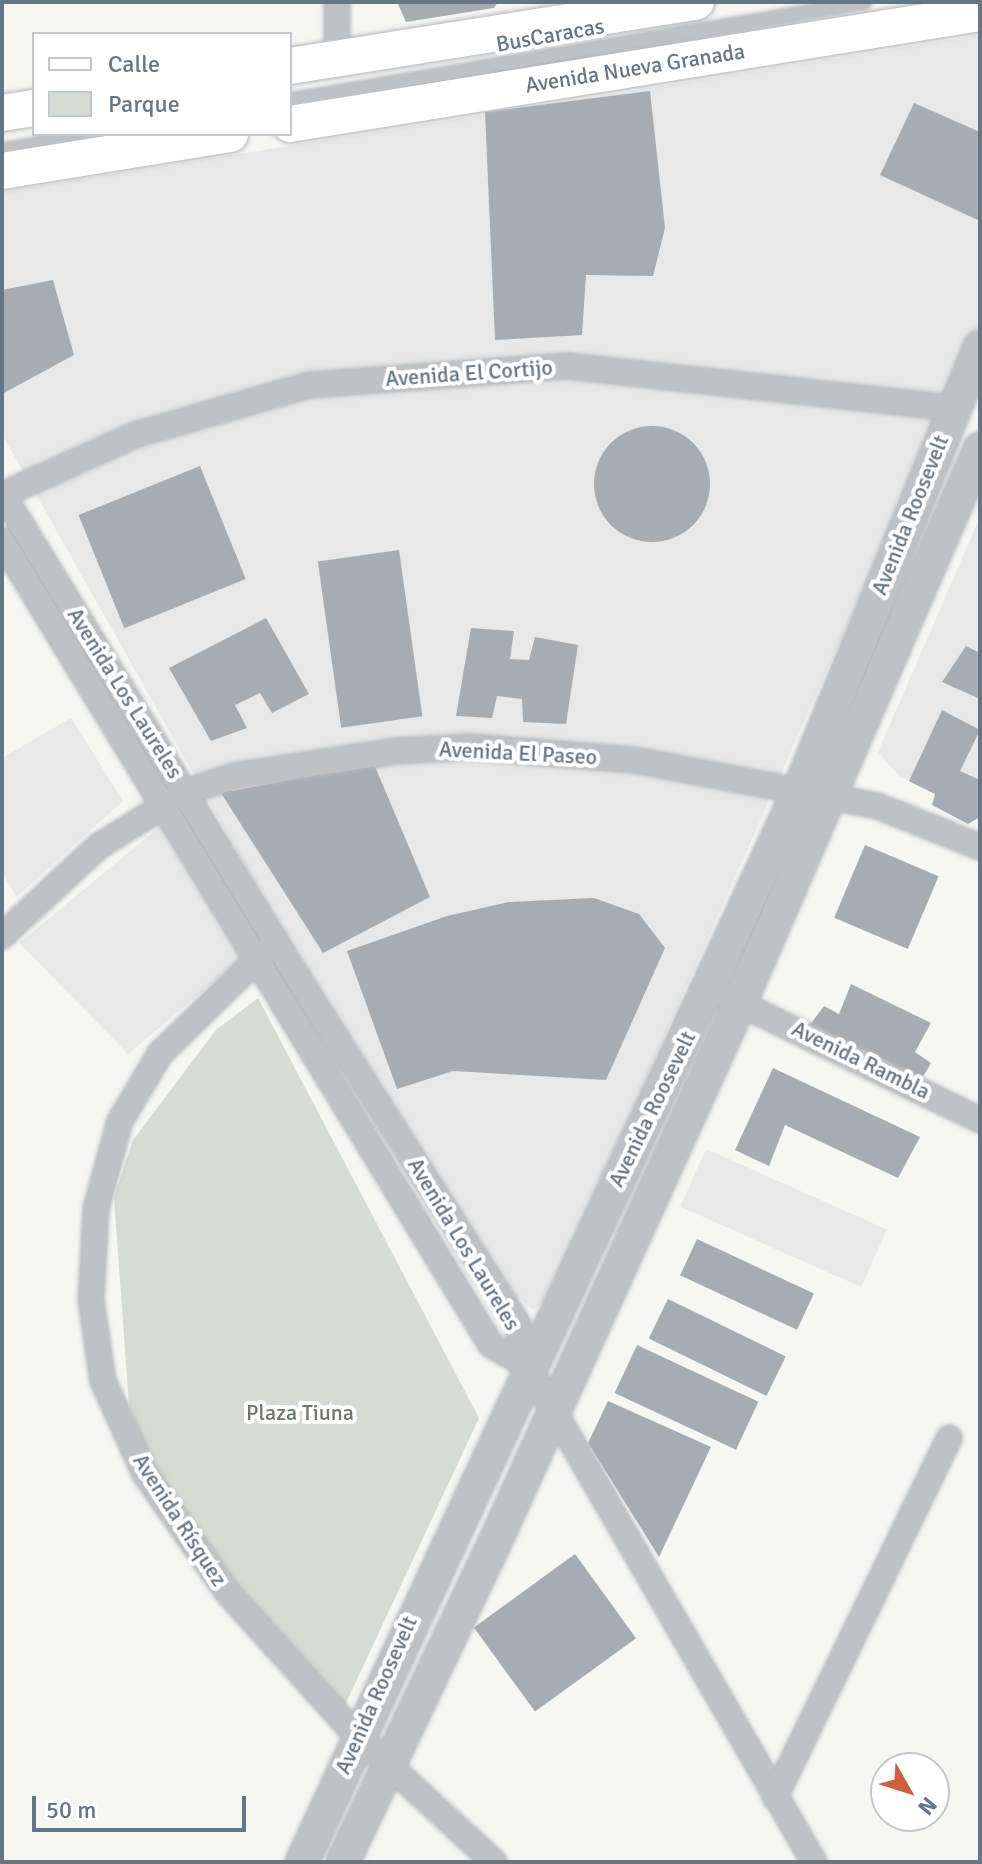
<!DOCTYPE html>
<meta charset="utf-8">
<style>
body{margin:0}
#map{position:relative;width:982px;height:1864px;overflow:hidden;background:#f6f6f3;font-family:Signika,sans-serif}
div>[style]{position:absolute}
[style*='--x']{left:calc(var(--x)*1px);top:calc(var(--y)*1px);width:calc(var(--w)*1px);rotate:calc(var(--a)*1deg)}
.built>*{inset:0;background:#e7e8e7;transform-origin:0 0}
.green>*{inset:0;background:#d6dbd3}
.building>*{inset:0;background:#a6adb2;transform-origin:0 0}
.round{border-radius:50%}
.roads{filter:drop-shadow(0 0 2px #b3b7bb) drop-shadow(0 0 2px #b3b7bb)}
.service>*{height:12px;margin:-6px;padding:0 6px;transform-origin:6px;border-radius:6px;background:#bec2c5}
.minor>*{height:24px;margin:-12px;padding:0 12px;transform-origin:12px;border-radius:12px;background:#bec2c5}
.tertiary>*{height:32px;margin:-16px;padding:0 16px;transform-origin:16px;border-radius:16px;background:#bec2c5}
.secondary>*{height:36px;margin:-18px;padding:0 18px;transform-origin:18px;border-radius:18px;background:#fff}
span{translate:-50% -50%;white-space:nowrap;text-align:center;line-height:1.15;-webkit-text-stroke:8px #fff;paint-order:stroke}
.street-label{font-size:22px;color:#687681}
.park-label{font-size:22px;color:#6a7967}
.frame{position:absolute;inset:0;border:4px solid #687681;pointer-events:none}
.legend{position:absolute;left:32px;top:32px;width:260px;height:104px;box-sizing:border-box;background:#fff;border:2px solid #c3c8cd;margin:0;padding:10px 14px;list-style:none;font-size:24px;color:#687681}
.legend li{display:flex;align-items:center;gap:16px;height:40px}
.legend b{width:40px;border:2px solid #c3c8cd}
.north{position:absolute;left:870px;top:1752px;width:80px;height:80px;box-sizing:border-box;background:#fff;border:2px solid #c3c8cd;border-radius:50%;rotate:129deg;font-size:22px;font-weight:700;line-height:32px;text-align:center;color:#687681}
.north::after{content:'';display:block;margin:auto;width:28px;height:36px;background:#d06039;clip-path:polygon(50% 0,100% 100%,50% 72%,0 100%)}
.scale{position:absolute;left:32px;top:1796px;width:214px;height:36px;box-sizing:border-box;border:4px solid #687681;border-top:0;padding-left:10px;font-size:24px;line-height:28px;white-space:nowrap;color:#687681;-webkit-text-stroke:6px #fff;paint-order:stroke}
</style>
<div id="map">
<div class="built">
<div style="clip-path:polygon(980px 35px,980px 326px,547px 1300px,533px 1310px,510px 1291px,308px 977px,2px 434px,2px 192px)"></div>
<div style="clip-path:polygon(980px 517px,980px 817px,899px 776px,878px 752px)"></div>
<div style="clip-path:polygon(71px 718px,123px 801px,17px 897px,2px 873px,2px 758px)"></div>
<div style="clip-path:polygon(161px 826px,242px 958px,128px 1054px,19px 943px)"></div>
<div style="left:706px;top:1149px;width:198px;height:63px;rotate:24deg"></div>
</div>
<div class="green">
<div style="clip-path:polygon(258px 998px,479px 1418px,345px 1705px,254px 1613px,154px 1469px,129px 1405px,114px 1197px,133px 1140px,216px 1030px)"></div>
</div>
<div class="building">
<div style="clip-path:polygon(397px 2px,498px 2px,494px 8px,406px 22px)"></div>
<div style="clip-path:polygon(650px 91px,665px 228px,653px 276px,586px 275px,582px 335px,495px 340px,485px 112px)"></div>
<div style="clip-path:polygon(914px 103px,980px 132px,980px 221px,880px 175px)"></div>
<div style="clip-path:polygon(53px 280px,74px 355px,2px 394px,2px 290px)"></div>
<div class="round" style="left:594px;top:426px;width:116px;height:116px"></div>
<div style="left:200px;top:466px;width:122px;height:131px;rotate:68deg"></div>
<div style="left:399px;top:550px;width:168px;height:82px;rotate:82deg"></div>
<div style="clip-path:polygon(266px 618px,309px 694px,272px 713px,260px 693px,235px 705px,247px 728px,211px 741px,169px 668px)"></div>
<div style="clip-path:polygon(471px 628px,514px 631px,510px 659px,529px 660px,535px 637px,578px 645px,566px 724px,523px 722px,522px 699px,497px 696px,492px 718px,456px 716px)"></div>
<div style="clip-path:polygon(966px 646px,980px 653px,980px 699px,942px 682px)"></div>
<div style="clip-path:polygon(942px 710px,980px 730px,960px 771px,980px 780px,980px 817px,968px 824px,932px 805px,935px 794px,909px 781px)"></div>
<div style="clip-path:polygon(374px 764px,430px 897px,323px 953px,221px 793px)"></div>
<div style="left:865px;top:845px;width:80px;height:79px;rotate:23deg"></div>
<div style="clip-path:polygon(594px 898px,639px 914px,665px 948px,606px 1080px,453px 1071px,397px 1089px,347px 951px,447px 916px,509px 902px)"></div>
<div style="clip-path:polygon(851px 984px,931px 1023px,915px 1052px,931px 1063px,917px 1087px,809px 1026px,824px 1006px,839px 1014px)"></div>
<div style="clip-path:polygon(773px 1068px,920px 1137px,898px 1178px,785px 1125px,769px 1166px,735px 1150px)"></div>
<div style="left:697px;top:1239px;width:129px;height:40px;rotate:25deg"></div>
<div style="left:668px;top:1299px;width:131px;height:44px;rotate:26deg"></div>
<div style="left:637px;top:1345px;width:134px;height:53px;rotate:25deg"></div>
<div style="clip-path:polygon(608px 1401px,711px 1447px,659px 1557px,588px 1443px)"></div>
<div style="left:575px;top:1554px;width:104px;height:125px;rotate:54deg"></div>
</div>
<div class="roads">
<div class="service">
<div style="--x:290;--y:100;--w:583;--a:-9.67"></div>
<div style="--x:2;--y:150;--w:93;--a:-9.9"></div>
</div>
<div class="minor">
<div style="--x:337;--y:59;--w:57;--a:-90"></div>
<div style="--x:2;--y:493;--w:549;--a:58.62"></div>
<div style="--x:288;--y:962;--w:428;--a:57.6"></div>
<div style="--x:517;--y:1323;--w:44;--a:75.7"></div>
<div style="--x:528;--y:1366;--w:573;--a:60.03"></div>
<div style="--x:2;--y:495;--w:146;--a:-24.3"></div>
<div style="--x:135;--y:435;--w:181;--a:-16"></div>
<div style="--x:309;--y:385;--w:259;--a:-4.2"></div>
<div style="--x:567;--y:366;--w:389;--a:6.2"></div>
<div style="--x:2;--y:541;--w:941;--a:58.69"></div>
<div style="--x:491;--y:1345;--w:43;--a:29.6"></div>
<div style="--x:2;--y:936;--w:132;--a:-42.9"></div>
<div style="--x:99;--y:846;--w:102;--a:-31.8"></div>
<div style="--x:186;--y:792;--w:51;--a:-18.4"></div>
<div style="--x:234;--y:776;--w:163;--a:-8.8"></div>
<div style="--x:395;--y:751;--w:75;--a:-3.1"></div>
<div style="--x:470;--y:747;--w:165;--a:4.5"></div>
<div style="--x:634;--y:760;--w:248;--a:10.7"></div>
<div style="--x:878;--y:806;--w:110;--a:21.9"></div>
<div style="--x:276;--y:941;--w:162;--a:135.8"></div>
<div style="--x:160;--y:1054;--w:78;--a:120.8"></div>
<div style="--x:120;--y:1121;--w:90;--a:105.4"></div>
<div style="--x:96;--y:1208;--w:92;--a:93.1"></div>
<div style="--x:91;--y:1300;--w:82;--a:81.6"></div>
<div style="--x:103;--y:1381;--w:102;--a:65.7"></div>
<div style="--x:145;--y:1474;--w:145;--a:55.1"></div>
<div style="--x:228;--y:1593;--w:193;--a:47.9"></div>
<div style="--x:357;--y:1736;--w:186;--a:42.6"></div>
<div style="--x:710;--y:989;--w:300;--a:25.9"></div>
<div style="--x:775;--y:1797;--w:399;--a:-64.1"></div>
</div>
<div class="tertiary">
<div style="--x:302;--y:1862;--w:1178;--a:-65.11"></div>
<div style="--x:798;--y:793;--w:482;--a:-67.8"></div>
<div style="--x:343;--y:1862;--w:366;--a:-64.6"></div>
<div style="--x:500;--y:1531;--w:580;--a:-65.56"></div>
<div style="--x:740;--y:1003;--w:604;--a:-66.58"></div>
</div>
<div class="secondary">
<div style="--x:290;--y:66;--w:411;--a:-9"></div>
<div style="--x:2;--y:113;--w:32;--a:-9"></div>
<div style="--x:290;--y:124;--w:699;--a:-9.14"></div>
<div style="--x:2;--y:171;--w:231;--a:-9.2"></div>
</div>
</div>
<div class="street-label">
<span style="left:550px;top:35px;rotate:-10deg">BusCaracas</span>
<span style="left:635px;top:68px;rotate:-9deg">Avenida Nueva Granada</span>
<span style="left:469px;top:373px;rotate:-4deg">Avenida El Cortijo</span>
<span style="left:910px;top:515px;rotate:-68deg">Avenida Roosevelt</span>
<span style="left:125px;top:693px;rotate:58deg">Avenida Los Laureles</span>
<span style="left:518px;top:753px;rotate:3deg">Avenida El Paseo</span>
<span style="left:861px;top:1060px;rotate:26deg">Avenida Rambla</span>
<span style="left:652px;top:1109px;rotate:-64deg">Avenida Roosevelt</span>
<span style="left:464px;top:1244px;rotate:59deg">Avenida Los Laureles</span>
<span style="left:180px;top:1520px;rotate:57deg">Avenida Rísquez</span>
<span style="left:376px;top:1695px;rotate:-66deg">Avenida Roosevelt</span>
</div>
<div class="park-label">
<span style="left:300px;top:1413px">Plaza Tiuna</span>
</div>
<div class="frame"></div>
<ul class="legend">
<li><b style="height:10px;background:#fff"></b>Calle</li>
<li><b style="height:22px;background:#d6dbd3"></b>Parque</li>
</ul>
<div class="north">N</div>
<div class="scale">50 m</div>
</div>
